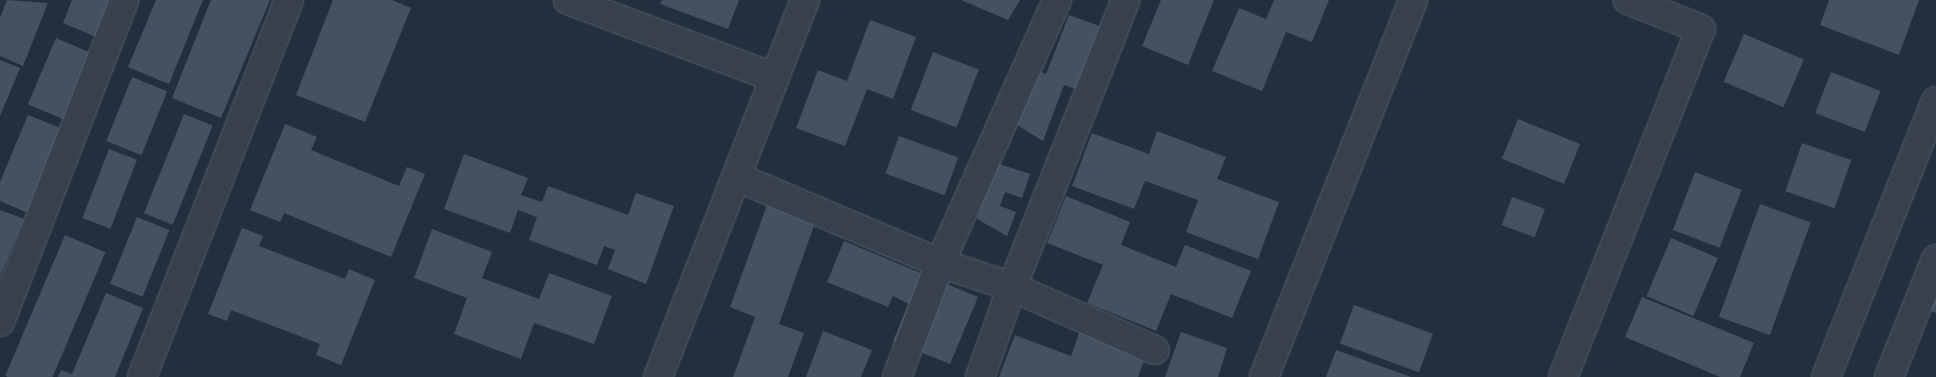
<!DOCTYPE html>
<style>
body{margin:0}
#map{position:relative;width:1936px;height:377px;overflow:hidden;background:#242f3e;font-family:Montserrat,sans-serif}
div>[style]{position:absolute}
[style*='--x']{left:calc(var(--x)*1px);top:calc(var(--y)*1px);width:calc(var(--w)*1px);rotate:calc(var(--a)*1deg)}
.building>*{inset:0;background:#455162;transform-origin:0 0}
.roads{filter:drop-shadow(0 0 1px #565f6c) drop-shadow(0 0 1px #565f6c)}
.minor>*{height:28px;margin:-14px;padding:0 14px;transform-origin:14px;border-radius:14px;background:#38414e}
span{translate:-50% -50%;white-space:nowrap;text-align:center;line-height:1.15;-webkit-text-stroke:4.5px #1d2633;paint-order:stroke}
</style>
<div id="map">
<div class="building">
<div style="clip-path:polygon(7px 0,48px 3px,23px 66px,0 56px,0 18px)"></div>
<div style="clip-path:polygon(72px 0,120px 0,103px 40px,63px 23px)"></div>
<div style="clip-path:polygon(156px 0,203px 0,169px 84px,128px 67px)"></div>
<div style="clip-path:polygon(211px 0,270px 0,221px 118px,172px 98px)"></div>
<div style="clip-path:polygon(333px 0,392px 0,411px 8px,365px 122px,296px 95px)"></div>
<div style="clip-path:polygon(662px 0,739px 0,728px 29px,660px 4px)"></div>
<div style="clip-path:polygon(961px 0,1020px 0,1008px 20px)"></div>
<div style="clip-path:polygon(1161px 0,1214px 0,1188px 65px,1142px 46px)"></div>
<div style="clip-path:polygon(1274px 0,1329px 0,1312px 42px,1286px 32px,1262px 91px,1212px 71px,1239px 8px,1266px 19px)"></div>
<div style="clip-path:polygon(1829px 0,1919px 0,1899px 55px,1820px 25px)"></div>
<div style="clip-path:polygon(1069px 15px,1105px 28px,1081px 91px,1064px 85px,1043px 141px,1011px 121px,1035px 69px,1046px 74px)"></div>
<div style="clip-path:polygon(870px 20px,916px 37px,893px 99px,867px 89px,845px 146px,796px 128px,818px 70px,847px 81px)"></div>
<div style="left:1744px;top:34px;width:65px;height:52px;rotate:23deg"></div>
<div style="left:56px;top:38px;width:39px;height:72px;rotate:23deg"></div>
<div style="left:933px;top:52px;width:49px;height:62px;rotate:21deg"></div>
<div style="clip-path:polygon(0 60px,20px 68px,0 116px)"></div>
<div style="left:1831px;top:72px;width:53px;height:44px;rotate:21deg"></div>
<div style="left:132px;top:77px;width:38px;height:69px;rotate:22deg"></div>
<div style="left:184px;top:114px;width:31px;height:107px;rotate:22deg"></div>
<div style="clip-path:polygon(28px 115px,63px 129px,28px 213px,0 201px,0 182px)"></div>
<div style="left:1518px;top:119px;width:67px;height:43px;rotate:22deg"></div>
<div style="clip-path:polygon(285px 124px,317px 137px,311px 150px,399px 186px,407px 167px,425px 174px,391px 257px,284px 213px,280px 222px,250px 210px)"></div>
<div style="clip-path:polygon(1157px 131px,1226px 157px,1217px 179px,1279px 202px,1258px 259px,1186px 232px,1198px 200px,1145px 181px,1134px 209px,1072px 186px,1092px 133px,1149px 154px)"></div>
<div style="left:899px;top:136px;width:63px;height:40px;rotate:20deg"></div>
<div style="left:1802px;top:143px;width:52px;height:51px;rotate:19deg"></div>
<div style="left:109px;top:149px;width:30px;height:74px;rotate:21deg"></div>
<div style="clip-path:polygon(464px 154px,528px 178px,521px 195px,542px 202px,548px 186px,628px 215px,636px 193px,674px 206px,646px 284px,608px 269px,615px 250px,604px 246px,597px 265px,529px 240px,537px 217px,518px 210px,510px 233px,444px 209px)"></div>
<div style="clip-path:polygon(993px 162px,1030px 174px,1022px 198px,1005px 192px,1000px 206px,1016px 212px,1007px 236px,977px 219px)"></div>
<div style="left:1695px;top:172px;width:50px;height:62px;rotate:21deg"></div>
<div style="clip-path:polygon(1066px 196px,1130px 222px,1121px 245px,1176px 267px,1185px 245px,1251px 271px,1232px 318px,1171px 294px,1156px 331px,1087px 303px,1103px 265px,1047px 243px)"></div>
<div style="left:1512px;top:197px;width:35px;height:30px;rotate:20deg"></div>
<div style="left:1760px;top:204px;width:54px;height:120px;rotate:20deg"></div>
<div style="clip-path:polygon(767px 205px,815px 223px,779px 324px,804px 333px,788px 377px,733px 377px,755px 317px,730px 307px)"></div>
<div style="clip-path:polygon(0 210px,24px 219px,0 277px)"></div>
<div style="left:137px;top:217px;width:35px;height:72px;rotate:22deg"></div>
<div style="clip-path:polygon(242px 228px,263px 236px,259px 246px,345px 279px,349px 269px,375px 280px,341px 365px,316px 355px,320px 344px,231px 310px,227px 321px,208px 314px)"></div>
<div style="clip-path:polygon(432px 229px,492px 252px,482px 278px,539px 299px,549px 273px,612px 296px,594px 344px,534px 323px,521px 359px,454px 334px,467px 298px,414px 278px)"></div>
<div style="left:65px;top:235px;width:44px;height:153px;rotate:23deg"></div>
<div style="left:1671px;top:238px;width:51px;height:63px;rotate:23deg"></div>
<div style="clip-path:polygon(844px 241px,978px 297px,950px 364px,893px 341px,909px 304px,893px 296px,888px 307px,827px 282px)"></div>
<div style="clip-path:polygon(1936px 292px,1936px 313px,1929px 310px)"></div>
<div style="clip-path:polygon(106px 293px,143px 308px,115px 377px,58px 377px,61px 370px,72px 374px)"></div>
<div style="clip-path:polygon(1642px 297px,1754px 343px,1740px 377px,1720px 377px,1625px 337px)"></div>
<div style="left:1354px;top:305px;width:84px;height:41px;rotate:20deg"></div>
<div style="clip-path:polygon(1083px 322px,1149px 347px,1138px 377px,999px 377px,1015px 335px,1071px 356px)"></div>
<div style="clip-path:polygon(823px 331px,872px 350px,861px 377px,806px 377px)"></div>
<div style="clip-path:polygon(1181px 332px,1227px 348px,1218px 377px,1165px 377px)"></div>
<div style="clip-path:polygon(1336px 350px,1411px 377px,1326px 377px)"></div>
</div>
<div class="roads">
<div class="minor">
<div style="--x:568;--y:0;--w:221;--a:20.6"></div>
<div style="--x:737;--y:177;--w:220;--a:23"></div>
<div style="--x:940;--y:263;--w:288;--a:-66"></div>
<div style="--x:0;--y:322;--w:345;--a:-68.9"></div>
<div style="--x:142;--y:377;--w:405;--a:-68.7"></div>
<div style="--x:658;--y:377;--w:405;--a:-68.7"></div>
<div style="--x:897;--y:377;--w:122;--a:-69.3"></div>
<div style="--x:940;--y:263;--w:76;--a:18.4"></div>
<div style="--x:1012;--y:287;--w:156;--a:23.8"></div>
<div style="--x:980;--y:377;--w:96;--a:-70.4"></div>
<div style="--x:1012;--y:287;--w:308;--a:-68.4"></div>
<div style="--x:1264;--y:377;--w:405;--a:-68.4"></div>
<div style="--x:1563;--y:377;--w:374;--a:-68.4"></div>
<div style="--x:1701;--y:29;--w:79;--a:-158.3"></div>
<div style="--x:1826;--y:377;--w:297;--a:-68.3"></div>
<div style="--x:1889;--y:377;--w:127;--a:-68.3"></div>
</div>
</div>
</div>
